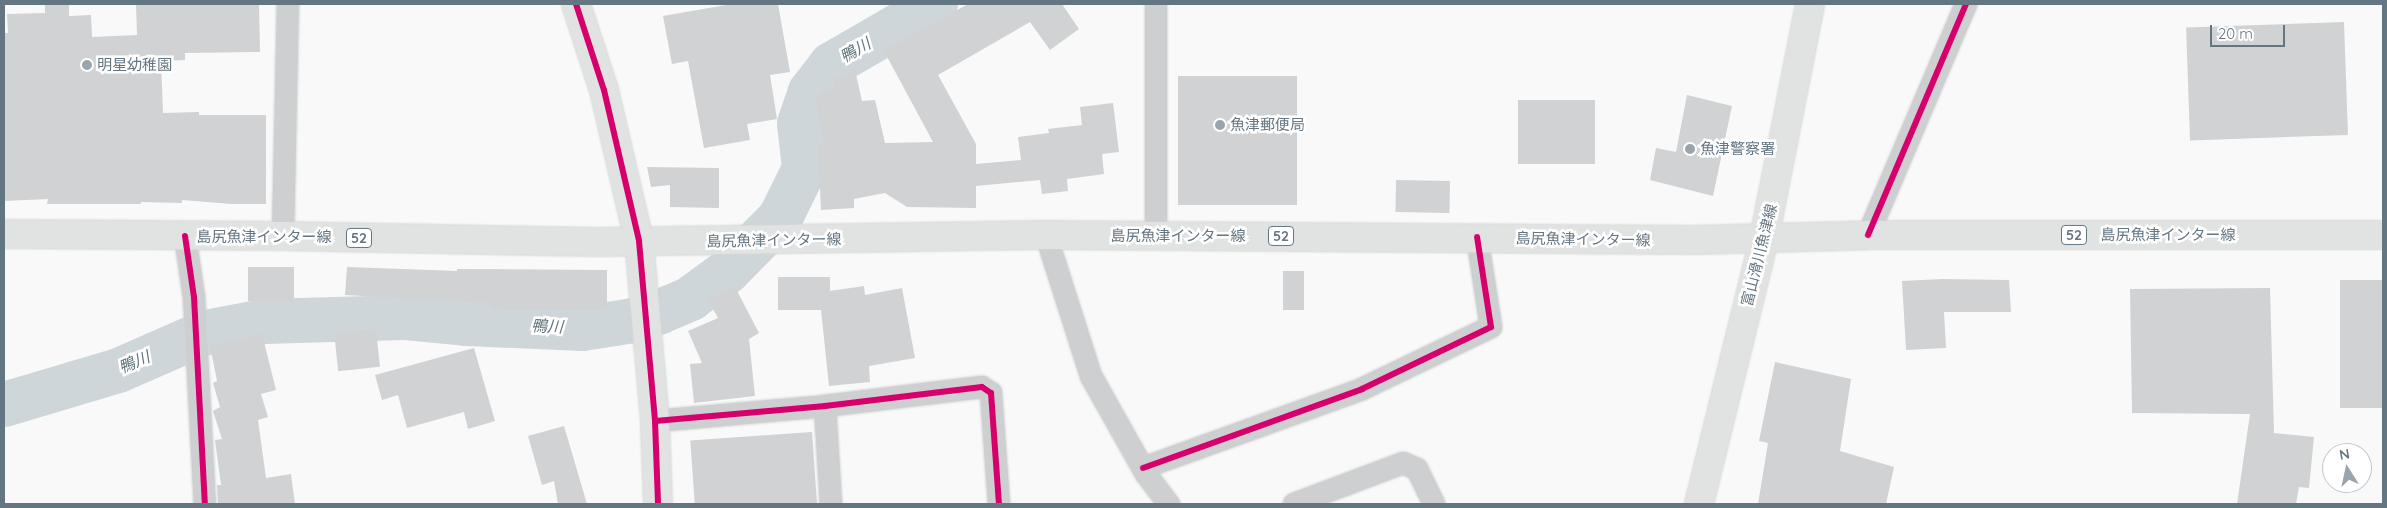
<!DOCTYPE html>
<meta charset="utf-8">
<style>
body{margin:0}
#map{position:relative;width:2387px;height:508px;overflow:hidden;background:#f9f9f9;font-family:Quicksand,"Noto Sans JP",sans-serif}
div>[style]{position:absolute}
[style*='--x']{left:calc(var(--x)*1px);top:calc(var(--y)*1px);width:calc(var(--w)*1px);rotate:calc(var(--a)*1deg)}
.river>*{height:45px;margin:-22.5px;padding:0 22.5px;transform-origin:22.5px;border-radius:22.5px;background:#ced6d9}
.building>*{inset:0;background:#d0d2d3;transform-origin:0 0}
.roads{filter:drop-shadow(0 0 1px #d5d6d7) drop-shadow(0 0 1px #d5d6d7)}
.street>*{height:22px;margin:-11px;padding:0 11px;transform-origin:11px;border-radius:11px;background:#cecfd0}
.secondary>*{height:28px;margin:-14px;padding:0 14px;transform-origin:14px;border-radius:14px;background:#e1e2e2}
.primary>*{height:28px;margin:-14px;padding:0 14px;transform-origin:14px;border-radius:14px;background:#e1e2e2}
.cycleway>*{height:6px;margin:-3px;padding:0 3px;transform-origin:3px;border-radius:3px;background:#d6006c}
.dots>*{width:14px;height:14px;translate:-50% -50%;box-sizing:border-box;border:2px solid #fff;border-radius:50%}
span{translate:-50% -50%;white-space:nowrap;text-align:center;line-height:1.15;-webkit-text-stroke:5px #fff;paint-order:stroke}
.shield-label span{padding:1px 4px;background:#fff;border:1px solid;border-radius:4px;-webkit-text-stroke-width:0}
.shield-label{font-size:14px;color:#657683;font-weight:700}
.poi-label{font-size:15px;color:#657683}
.left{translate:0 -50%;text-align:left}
.street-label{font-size:15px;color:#657683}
.water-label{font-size:16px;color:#60757c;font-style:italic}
.frame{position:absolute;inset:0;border:5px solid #657683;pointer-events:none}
.north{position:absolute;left:2322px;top:443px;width:50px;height:50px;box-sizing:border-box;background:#fff;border:1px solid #c1c8cd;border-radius:50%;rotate:350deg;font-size:14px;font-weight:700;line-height:20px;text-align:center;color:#657683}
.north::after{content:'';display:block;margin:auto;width:18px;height:22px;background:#99a4ac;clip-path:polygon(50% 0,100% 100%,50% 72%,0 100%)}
.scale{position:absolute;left:2210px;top:25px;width:75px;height:22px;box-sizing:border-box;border:2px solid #657683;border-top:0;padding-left:6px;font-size:15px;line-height:18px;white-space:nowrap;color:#657683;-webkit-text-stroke:4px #fff;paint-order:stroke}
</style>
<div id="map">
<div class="river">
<div style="--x:4;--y:404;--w:119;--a:-16.6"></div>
<div style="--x:118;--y:370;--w:95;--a:-23.6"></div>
<div style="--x:205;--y:332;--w:59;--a:-10.7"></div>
<div style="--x:263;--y:321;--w:142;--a:-1.6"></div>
<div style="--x:405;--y:317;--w:61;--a:5.6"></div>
<div style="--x:466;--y:323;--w:116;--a:2.5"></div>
<div style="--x:582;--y:328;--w:52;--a:-8.9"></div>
<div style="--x:633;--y:320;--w:28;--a:-18"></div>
<div style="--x:660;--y:311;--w:33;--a:-23"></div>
<div style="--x:690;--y:298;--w:46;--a:-36.1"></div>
<div style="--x:727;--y:271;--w:76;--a:-45.5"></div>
<div style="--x:780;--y:217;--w:55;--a:-63.9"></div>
<div style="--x:804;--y:168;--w:45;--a:-96.3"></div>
<div style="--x:799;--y:123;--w:34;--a:-71"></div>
<div style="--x:810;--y:91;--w:34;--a:-52"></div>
<div style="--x:831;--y:64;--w:120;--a:-30"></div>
</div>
<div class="building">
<div style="clip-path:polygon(45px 4px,69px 4px,69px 16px,91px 15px,92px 37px,137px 35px,136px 4px,259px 4px,260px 52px,185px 53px,185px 60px,161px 61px,163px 113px,199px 112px,199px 115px,266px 115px,266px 204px,232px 204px,182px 200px,182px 203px,141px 202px,141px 204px,47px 204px,48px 199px,4px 201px,4px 33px,8px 33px,7px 14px,45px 13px)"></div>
<div style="clip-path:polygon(732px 4px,778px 4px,790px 72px,770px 75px,777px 119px,747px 124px,750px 140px,704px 148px,688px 61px,672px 64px,663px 16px)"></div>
<div style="clip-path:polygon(968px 4px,1062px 4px,1079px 29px,1050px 50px,1030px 22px,938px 75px,976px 144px,976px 164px,1021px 160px,1018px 137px,1049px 133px,1048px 129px,1082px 125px,1080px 107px,1113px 103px,1119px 152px,1102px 154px,1104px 174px,1067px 179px,1068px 191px,1042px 194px,1040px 180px,976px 186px,976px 208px,907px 207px,885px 193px,854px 199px,854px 208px,821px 210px,818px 145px,824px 145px,816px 101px,824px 90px,835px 88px,834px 79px,855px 70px,862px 101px,875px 100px,885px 143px,933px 142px,884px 51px)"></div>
<div style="left:2344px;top:22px;width:113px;height:158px;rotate:88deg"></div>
<div style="left:1178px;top:76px;width:119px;height:129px"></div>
<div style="clip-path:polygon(1687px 95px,1732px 106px,1713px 196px,1650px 180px,1656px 148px,1676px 152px)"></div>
<div style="left:1518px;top:100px;width:77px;height:64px"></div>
<div style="clip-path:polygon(647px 167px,719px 168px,719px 208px,670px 207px,670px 185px,651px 187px)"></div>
<div style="left:1396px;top:180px;width:54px;height:32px;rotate:1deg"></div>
<div style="left:294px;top:267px;width:34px;height:46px;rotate:90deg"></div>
<div style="clip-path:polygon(347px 267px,457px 271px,457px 269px,607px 270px,607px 310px,513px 310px,492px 309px,492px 303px,345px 295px)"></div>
<div style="left:1283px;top:271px;width:21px;height:39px"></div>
<div style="clip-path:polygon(778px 277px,830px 277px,830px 291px,864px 286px,865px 295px,902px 288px,915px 358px,869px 366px,870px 382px,829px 386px,821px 310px,778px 310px)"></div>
<div style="clip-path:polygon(1942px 279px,2009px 280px,2011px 312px,1944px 312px,1946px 348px,1906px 350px,1902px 281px)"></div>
<div style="left:2340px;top:280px;width:43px;height:128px"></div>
<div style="clip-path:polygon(735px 287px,759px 333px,749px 339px,755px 396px,694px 403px,690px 364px,702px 363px,688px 331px,718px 318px,708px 300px)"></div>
<div style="clip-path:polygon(2270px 288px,2274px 433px,2314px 437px,2309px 488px,2299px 487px,2296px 504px,2237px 504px,2250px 414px,2132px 413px,2130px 289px)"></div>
<div style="left:376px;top:329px;width:38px;height:42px;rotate:84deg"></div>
<div style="clip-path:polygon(262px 334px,276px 390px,261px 394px,268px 417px,258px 420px,266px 478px,291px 474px,295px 504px,218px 504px,217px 485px,221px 485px,215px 440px,222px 439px,213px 411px,220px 407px,213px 383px,217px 381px,210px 346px)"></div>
<div style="clip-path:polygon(474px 348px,495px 421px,468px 429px,464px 412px,407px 428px,398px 395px,382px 400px,375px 375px)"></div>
<div style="clip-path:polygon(1775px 362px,1851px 379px,1840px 451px,1894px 467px,1886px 504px,1758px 504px,1768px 443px,1759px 441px)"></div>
<div style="clip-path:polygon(564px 426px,587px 504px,558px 504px,554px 481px,542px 485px,528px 436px)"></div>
<div style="left:812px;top:432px;width:72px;height:122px;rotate:86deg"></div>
</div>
<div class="roads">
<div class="street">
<div style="--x:1156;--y:4;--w:231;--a:90"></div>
<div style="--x:1046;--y:235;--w:148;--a:72.3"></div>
<div style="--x:1091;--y:376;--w:112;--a:60.7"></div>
<div style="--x:1146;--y:474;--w:38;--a:53"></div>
<div style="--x:1868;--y:235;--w:251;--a:-67"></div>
<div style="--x:185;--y:236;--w:62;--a:81.6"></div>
<div style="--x:194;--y:297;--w:207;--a:87"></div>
<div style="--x:283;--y:236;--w:232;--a:-88.8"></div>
<div style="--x:825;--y:406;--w:98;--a:86.5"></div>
<div style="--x:655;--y:421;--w:171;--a:-5"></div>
<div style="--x:825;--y:406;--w:158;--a:-6.9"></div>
<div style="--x:982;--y:387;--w:11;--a:34"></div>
<div style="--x:991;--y:393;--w:111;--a:85.9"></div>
<div style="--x:1143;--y:468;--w:233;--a:-19.8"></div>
<div style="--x:1362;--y:389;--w:143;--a:-25.7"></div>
<div style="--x:1491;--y:327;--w:91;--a:-98.8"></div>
<div style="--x:1294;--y:504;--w:116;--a:-20.6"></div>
<div style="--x:1403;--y:463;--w:15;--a:23"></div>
<div style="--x:1417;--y:469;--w:39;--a:64"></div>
</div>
<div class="secondary">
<div style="--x:576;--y:4;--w:90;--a:72"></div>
<div style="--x:604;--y:90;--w:155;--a:76.9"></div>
<div style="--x:639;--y:241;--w:181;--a:84.9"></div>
<div style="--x:655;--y:421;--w:83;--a:87.9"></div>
<div style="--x:1699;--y:504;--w:273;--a:-76.2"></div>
<div style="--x:1764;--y:239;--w:239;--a:-78.9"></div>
</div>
<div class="primary">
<div style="--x:4;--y:234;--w:279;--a:0.4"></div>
<div style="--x:283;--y:236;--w:316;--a:1.1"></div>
<div style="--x:599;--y:242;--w:447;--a:-0.9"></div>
<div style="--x:1046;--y:235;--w:648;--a:0.44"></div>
<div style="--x:1694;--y:240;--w:174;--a:-1.6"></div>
<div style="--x:1868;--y:235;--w:515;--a:0"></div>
</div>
</div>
<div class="cycleway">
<div style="--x:576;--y:4;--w:90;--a:72"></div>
<div style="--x:604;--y:90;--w:155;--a:76.9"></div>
<div style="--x:639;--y:241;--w:181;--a:84.9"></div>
<div style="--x:655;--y:421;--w:83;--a:87.9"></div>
<div style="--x:1868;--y:235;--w:251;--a:-67"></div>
<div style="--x:185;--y:236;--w:62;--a:81.6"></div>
<div style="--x:194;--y:297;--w:207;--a:87"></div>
<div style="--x:655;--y:421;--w:171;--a:-5"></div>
<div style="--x:825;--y:406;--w:158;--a:-6.9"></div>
<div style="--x:982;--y:387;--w:11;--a:34"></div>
<div style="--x:991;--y:393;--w:111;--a:85.9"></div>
<div style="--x:1143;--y:468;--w:233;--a:-19.8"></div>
<div style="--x:1362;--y:389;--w:143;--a:-25.7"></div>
<div style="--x:1491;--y:327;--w:91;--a:-98.8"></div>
</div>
<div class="dots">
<div style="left:87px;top:65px;background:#99a4ac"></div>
<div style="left:1220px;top:125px;background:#99a4ac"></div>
<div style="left:1690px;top:149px;background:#99a4ac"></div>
</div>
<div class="shield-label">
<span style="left:2074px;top:235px">52</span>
<span style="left:1281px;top:236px">52</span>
<span style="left:359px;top:238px">52</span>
</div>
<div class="poi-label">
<span class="left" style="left:97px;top:65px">明星幼稚園</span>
<span class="left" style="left:1230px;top:125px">魚津郵便局</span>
<span class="left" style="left:1700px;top:149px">魚津警察署</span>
</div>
<div class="street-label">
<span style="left:2168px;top:235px">島尻魚津インター線</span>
<span style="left:1178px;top:236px">島尻魚津インター線</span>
<span style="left:264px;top:237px">島尻魚津インター線</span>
<span style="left:1583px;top:239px;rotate:1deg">島尻魚津インター線</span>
<span style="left:774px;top:240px;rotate:-1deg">島尻魚津インター線</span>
<span style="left:1759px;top:255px;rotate:-76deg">富山滑川魚津線</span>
</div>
<div class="water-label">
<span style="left:855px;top:50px;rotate:-30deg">鴨川</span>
<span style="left:547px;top:326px;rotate:3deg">鴨川</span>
<span style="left:134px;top:362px;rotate:-23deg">鴨川</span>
</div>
<div class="frame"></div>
<div class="north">N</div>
<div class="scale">20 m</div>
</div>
